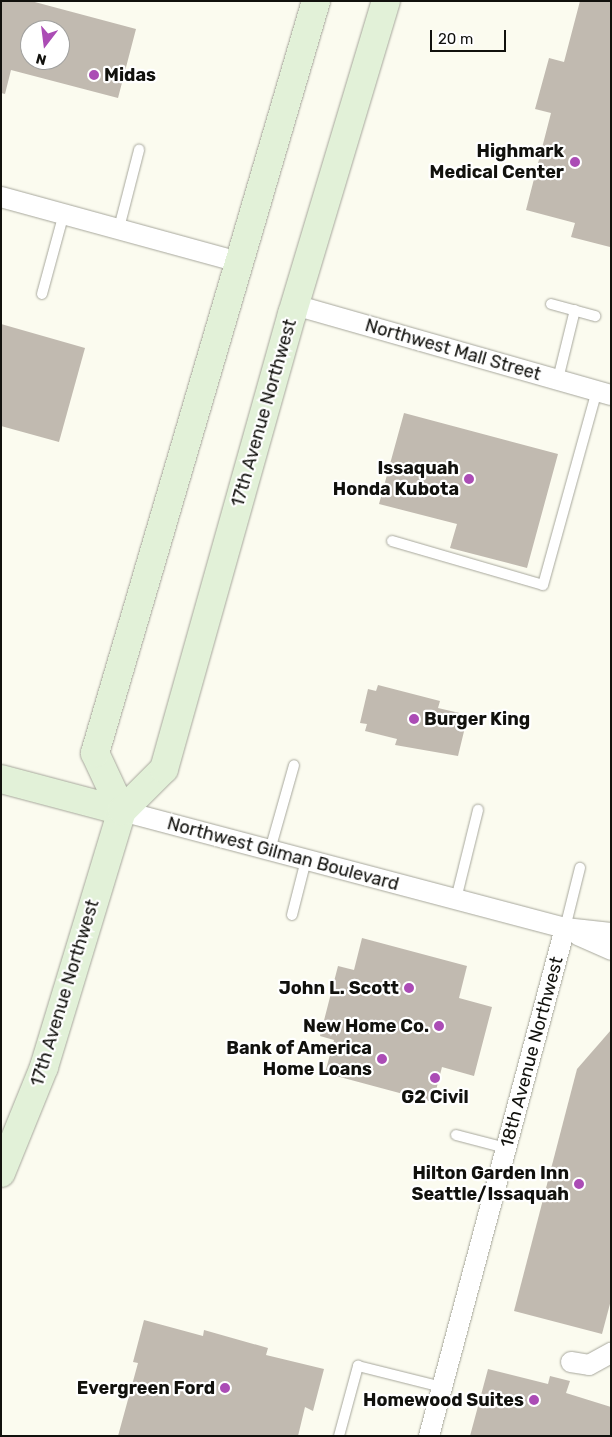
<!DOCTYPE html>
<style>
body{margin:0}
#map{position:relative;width:612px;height:1437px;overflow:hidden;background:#fbfbef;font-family:Rubik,sans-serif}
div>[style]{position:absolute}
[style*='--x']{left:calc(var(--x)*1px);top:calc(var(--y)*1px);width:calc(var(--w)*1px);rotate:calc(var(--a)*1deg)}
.building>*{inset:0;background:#c1bab0}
.roads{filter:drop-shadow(0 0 1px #a7a79c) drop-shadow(0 0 1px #a7a79c)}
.lane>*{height:10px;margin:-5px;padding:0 5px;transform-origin:5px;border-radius:5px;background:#fff}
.street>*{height:20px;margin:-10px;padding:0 10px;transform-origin:10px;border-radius:10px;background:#fff}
.secondary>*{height:28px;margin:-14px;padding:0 14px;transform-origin:14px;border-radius:14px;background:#e2f1d8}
.dots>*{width:14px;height:14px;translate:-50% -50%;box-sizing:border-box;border:2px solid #fff;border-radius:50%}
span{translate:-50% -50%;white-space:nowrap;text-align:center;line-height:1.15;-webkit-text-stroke:4.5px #fff;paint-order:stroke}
.poi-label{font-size:18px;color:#11110d;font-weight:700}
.left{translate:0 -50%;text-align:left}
.right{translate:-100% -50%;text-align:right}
.street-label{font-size:18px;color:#11110d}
.frame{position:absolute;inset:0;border:2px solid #11110d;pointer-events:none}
.north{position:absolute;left:20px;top:20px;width:50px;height:50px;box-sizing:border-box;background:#fff;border:1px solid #a0a09e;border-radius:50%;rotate:195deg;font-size:14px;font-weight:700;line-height:20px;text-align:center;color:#11110d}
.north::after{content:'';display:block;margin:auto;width:18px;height:22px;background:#ab4cb5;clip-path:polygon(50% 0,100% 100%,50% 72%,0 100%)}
.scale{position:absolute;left:430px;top:30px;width:76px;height:22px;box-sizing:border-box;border:2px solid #11110d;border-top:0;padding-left:6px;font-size:15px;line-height:18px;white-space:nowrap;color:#11110d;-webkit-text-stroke:4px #fff;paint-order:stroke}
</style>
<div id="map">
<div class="building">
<div style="clip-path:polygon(evenodd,1px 1px,31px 1px,136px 29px,118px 98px,11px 70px,5px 94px,1px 93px,1px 1px,30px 30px,60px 30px,60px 60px,30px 60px,30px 30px)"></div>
<div style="clip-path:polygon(580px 1px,611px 1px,610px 247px,571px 237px,575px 223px,526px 210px,551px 113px,535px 109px,549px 58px,564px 62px)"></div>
<div style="clip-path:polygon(1px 324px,85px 348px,59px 442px,1px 426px)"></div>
<div style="clip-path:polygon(404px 413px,558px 454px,527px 568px,450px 548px,457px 524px,379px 504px)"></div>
<div style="clip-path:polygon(378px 685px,440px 701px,438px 708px,468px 715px,458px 756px,395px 745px,397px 739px,365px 731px,367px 724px,360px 723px,368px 689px,376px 691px)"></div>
<div style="clip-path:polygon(362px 938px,467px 966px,459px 998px,492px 1007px,474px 1076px,442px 1067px,433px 1102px,325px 1073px,334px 1040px,320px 1036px,338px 966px,354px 970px)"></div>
<div style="clip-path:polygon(611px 1030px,611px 1300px,602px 1334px,514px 1311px,577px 1069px)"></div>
<div style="clip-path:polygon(144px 1320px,203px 1336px,204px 1330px,268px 1348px,266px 1355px,324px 1369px,313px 1411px,305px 1407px,298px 1436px,118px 1436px,138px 1363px,133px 1362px)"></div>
<div style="clip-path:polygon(488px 1369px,548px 1384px,550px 1376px,570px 1381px,566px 1393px,611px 1407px,611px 1436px,470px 1436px)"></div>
</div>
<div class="roads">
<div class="lane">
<div style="--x:119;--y:228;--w:81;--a:-75.6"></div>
<div style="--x:42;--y:294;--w:84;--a:-74.8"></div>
<div style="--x:551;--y:304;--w:46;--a:15.3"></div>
<div style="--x:558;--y:379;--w:71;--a:-76.2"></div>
<div style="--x:392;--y:541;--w:157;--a:16.2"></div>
<div style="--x:543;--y:585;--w:202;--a:-74.5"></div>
<div style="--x:270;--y:850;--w:88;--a:-74.2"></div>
<div style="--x:456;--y:899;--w:92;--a:-76.1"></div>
<div style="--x:292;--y:915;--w:57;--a:-75.7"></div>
<div style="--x:565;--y:928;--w:62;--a:-76"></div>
<div style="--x:456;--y:1135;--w:52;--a:14.6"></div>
<div style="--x:339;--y:1436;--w:73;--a:-74.8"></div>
<div style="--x:358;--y:1366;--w:87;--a:14"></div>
</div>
<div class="street">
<div style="--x:1;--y:197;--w:246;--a:15.3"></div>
<div style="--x:295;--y:305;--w:329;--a:15.9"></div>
<div style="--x:122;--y:811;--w:458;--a:14.8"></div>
<div style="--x:565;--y:928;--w:46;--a:6.2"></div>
<div style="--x:578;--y:935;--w:36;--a:24"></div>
<div style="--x:571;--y:1362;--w:18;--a:9"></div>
<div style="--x:589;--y:1365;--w:25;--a:-29"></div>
<div style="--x:429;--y:1436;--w:526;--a:-75.01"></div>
</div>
<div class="secondary">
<div style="--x:1;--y:779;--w:125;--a:14.8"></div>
<div style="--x:122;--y:811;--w:64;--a:-115"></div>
<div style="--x:95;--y:753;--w:784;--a:-73.62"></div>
<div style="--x:1;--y:1173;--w:114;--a:-67.9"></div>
<div style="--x:44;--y:1067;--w:268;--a:-73.1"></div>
<div style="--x:122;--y:811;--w:59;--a:-45"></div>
<div style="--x:164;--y:769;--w:473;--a:-74.3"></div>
<div style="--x:292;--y:314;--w:327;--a:-73.3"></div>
</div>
</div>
<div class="dots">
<div style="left:94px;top:75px;background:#ab4cb5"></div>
<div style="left:575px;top:162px;background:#ab4cb5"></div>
<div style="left:469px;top:479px;background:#ab4cb5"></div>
<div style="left:414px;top:719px;background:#ab4cb5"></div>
<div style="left:409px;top:988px;background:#ab4cb5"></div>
<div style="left:439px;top:1026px;background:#ab4cb5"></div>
<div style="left:382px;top:1059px;background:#ab4cb5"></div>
<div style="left:435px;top:1078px;background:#ab4cb5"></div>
<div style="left:579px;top:1184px;background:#ab4cb5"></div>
<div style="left:225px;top:1388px;background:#ab4cb5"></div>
<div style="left:534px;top:1400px;background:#ab4cb5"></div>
</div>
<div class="poi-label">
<span class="left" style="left:104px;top:75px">Midas</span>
<span class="right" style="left:564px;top:162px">Highmark<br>Medical Center</span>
<span class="right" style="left:459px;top:479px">Issaquah<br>Honda Kubota</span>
<span class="left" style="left:424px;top:719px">Burger King</span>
<span class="right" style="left:399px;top:988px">John L. Scott</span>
<span class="right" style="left:429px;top:1026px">New Home Co.</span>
<span class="right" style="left:372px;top:1059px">Bank of America<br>Home Loans</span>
<span style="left:435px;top:1097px">G2 Civil</span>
<span class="right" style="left:569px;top:1184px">Hilton Garden Inn<br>Seattle/Issaquah</span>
<span class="right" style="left:215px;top:1388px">Evergreen Ford</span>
<span class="right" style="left:524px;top:1400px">Homewood Suites</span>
</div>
<div class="street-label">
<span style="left:453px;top:350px;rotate:16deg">Northwest Mall Street</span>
<span style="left:264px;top:413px;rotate:-74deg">17th Avenue Northwest</span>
<span style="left:283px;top:854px;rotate:15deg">Northwest Gilman Boulevard</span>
<span style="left:65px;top:993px;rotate:-73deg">17th Avenue Northwest</span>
<span style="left:532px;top:1052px;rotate:-75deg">18th Avenue Northwest</span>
</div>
<div class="frame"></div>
<div class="north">N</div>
<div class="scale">20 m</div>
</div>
